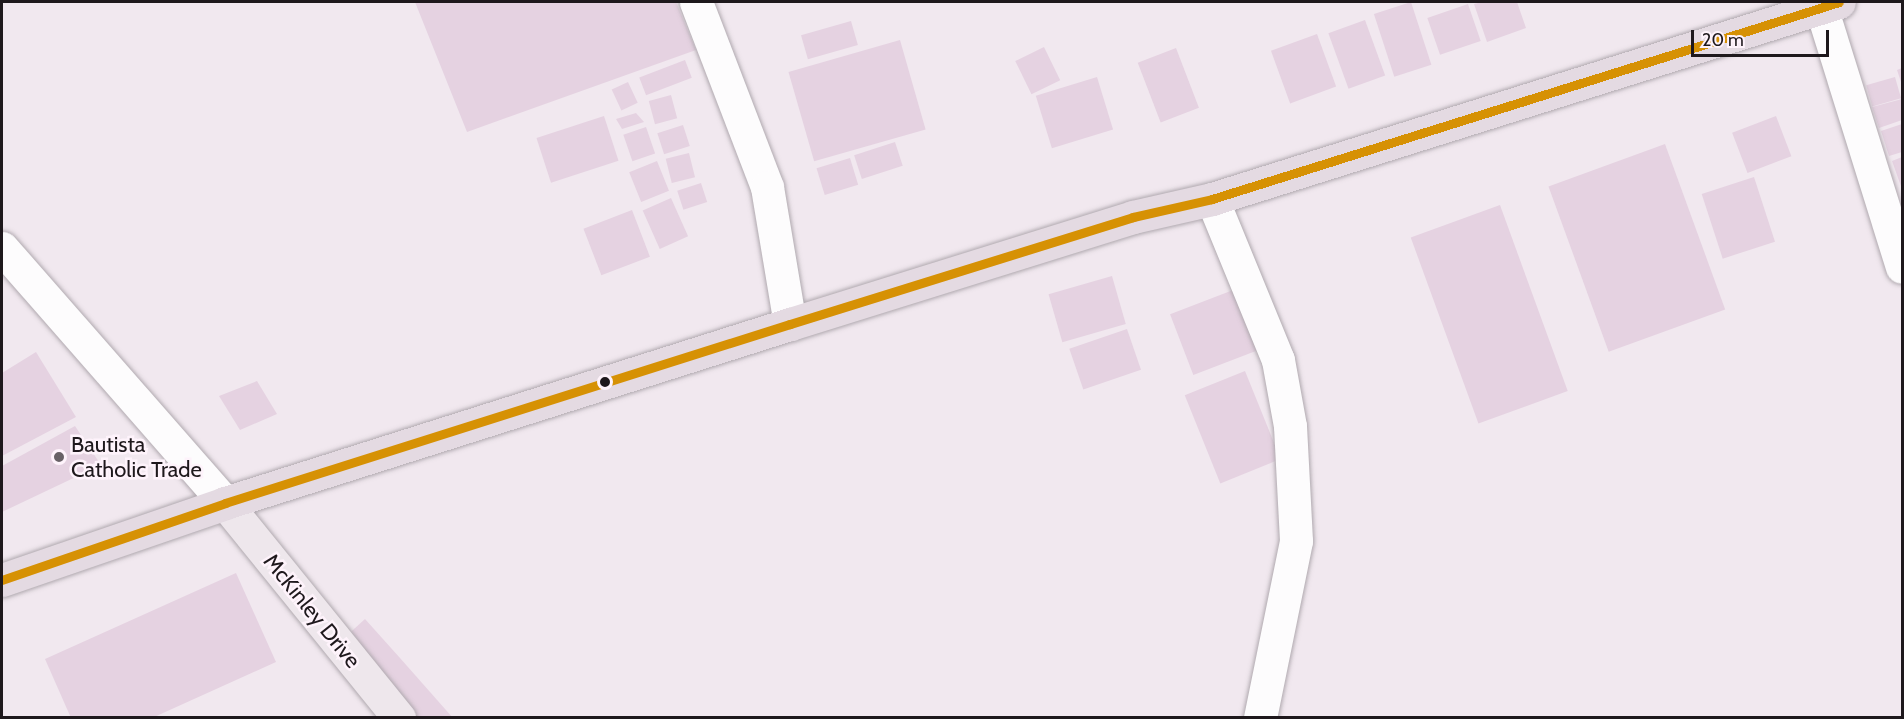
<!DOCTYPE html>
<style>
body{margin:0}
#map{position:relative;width:1904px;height:719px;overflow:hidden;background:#f1e8ef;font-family:Cabin,sans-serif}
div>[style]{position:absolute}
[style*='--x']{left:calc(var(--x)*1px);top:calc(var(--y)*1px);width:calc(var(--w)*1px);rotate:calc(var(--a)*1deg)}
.building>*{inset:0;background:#e5d2e1;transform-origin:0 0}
.roads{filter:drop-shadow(0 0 2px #b0a9af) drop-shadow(0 0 2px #b0a9af)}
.minor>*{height:33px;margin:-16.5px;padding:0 16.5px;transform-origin:16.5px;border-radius:16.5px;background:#fdfcfd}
.major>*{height:33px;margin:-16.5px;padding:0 16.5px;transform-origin:16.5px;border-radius:16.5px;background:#eee7ec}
.highway>*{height:33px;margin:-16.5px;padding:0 16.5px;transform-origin:16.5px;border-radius:16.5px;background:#e4dae2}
.bus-1>*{height:9px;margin:-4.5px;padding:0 4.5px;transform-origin:4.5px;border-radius:4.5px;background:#d69104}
.dots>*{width:16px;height:16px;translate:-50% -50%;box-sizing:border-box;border:3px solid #fef3fb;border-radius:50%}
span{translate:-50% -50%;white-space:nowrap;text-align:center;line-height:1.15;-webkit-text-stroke:5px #fef3fb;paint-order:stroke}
.poi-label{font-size:22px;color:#1e181c}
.left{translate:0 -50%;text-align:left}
.street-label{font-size:22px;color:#1e181c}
.frame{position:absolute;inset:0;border:3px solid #1e181c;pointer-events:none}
.scale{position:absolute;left:1691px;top:30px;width:138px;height:27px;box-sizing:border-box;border:3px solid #1e181c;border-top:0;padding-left:8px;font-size:18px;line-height:21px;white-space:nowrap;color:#1e181c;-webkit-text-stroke:4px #fef3fb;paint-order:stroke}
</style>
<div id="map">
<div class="building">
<div style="clip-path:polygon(415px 2px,676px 2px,696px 50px,467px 132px)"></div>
<div style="left:1411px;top:2px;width:66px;height:39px;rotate:72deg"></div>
<div style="clip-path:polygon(1482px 2px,1517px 2px,1526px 28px,1487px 42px,1474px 4px)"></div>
<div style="left:1468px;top:4px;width:39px;height:43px;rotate:71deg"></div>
<div style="left:1365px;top:20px;width:59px;height:39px;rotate:70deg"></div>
<div style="left:851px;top:21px;width:25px;height:52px;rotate:74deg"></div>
<div style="left:1317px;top:34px;width:56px;height:49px;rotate:70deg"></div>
<div style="left:900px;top:40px;width:93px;height:116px;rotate:74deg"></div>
<div style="left:1044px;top:47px;width:37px;height:32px;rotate:64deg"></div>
<div style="left:1176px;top:48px;width:64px;height:41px;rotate:69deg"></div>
<div style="left:685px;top:60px;width:19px;height:49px;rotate:69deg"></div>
<div style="clip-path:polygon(1902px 68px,1902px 85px,1897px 70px)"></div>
<div style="left:1097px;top:77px;width:55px;height:64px;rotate:73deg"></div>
<div style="left:1895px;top:77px;width:22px;height:30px;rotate:74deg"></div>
<div style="left:628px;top:82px;width:23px;height:18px;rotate:65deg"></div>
<div style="left:671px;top:95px;width:24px;height:23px;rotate:75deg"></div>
<div style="clip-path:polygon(1902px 99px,1902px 120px,1879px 128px,1872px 107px)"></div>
<div style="clip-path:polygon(636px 113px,644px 122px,622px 129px,616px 119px)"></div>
<div style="left:604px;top:116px;width:47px;height:71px;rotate:72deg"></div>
<div style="left:1776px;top:116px;width:43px;height:47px;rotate:69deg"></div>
<div style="clip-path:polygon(1902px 124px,1902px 152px,1889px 156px,1881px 131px)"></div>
<div style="left:683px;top:125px;width:22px;height:27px;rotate:72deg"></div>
<div style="left:646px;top:127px;width:28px;height:24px;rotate:71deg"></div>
<div style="left:895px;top:142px;width:25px;height:43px;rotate:72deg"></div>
<div style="left:1665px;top:144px;width:176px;height:124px;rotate:70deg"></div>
<div style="left:689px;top:153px;width:25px;height:24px;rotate:76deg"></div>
<div style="clip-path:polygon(1902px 157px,1902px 189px,1892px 161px)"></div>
<div style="left:850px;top:158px;width:28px;height:35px;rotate:73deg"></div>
<div style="left:657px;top:161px;width:32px;height:30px;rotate:68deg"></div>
<div style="left:1754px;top:177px;width:68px;height:55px;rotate:72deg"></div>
<div style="left:701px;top:183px;width:20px;height:25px;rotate:72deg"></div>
<div style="left:671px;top:198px;width:42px;height:31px;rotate:66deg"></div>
<div style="left:1500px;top:205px;width:198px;height:95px;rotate:70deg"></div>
<div style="left:632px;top:210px;width:50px;height:52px;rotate:69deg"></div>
<div style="left:1112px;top:276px;width:50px;height:66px;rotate:74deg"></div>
<div style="left:1241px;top:287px;width:65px;height:76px;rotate:69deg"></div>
<div style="left:1127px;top:329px;width:43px;height:61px;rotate:71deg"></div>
<div style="clip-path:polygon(36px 352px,76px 417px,2px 456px,2px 373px)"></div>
<div style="left:1245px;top:371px;width:95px;height:65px;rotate:68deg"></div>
<div style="clip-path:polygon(257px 381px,277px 414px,240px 430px,219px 396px)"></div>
<div style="clip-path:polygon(75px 426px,101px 465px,2px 512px,2px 466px)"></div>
<div style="clip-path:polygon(236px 573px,276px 662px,152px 718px,71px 718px,45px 659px)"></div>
<div style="clip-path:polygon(365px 619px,400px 658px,453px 718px,412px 718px,343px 639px)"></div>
</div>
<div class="roads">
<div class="minor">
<div style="--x:696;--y:2;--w:198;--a:69"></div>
<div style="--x:767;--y:187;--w:139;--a:80.5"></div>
<div style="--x:1821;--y:7;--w:272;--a:72.7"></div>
<div style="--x:1212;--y:199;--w:174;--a:67.7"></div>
<div style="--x:1278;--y:360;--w:67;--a:79.7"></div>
<div style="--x:1290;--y:426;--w:115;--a:87"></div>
<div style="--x:1296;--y:541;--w:181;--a:101.5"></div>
<div style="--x:2;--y:248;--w:339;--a:48.8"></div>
</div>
<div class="major">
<div style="--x:225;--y:503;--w:277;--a:51"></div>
</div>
<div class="highway">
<div style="--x:2;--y:580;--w:236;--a:-19"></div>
<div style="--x:225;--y:503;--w:593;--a:-17.58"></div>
<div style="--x:790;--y:324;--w:359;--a:-17.3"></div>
<div style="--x:1133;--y:217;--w:81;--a:-12.8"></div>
<div style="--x:1212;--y:199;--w:657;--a:-17.44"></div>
</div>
</div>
<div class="bus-1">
<div style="--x:2;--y:580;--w:236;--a:-19"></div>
<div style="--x:225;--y:503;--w:593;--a:-17.58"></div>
<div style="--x:790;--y:324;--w:359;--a:-17.3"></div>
<div style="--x:1133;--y:217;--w:81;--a:-12.8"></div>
<div style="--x:1212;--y:199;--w:657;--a:-17.44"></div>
</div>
<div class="dots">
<div style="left:605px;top:382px;background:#1e181c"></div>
<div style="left:59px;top:457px;background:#686166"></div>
</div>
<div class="poi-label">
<span class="left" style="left:71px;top:457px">Bautista<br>Catholic Trade</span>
</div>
<div class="street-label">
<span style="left:312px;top:611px;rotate:51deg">McKinley Drive</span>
</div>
<div class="frame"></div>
<div class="scale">20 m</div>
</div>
